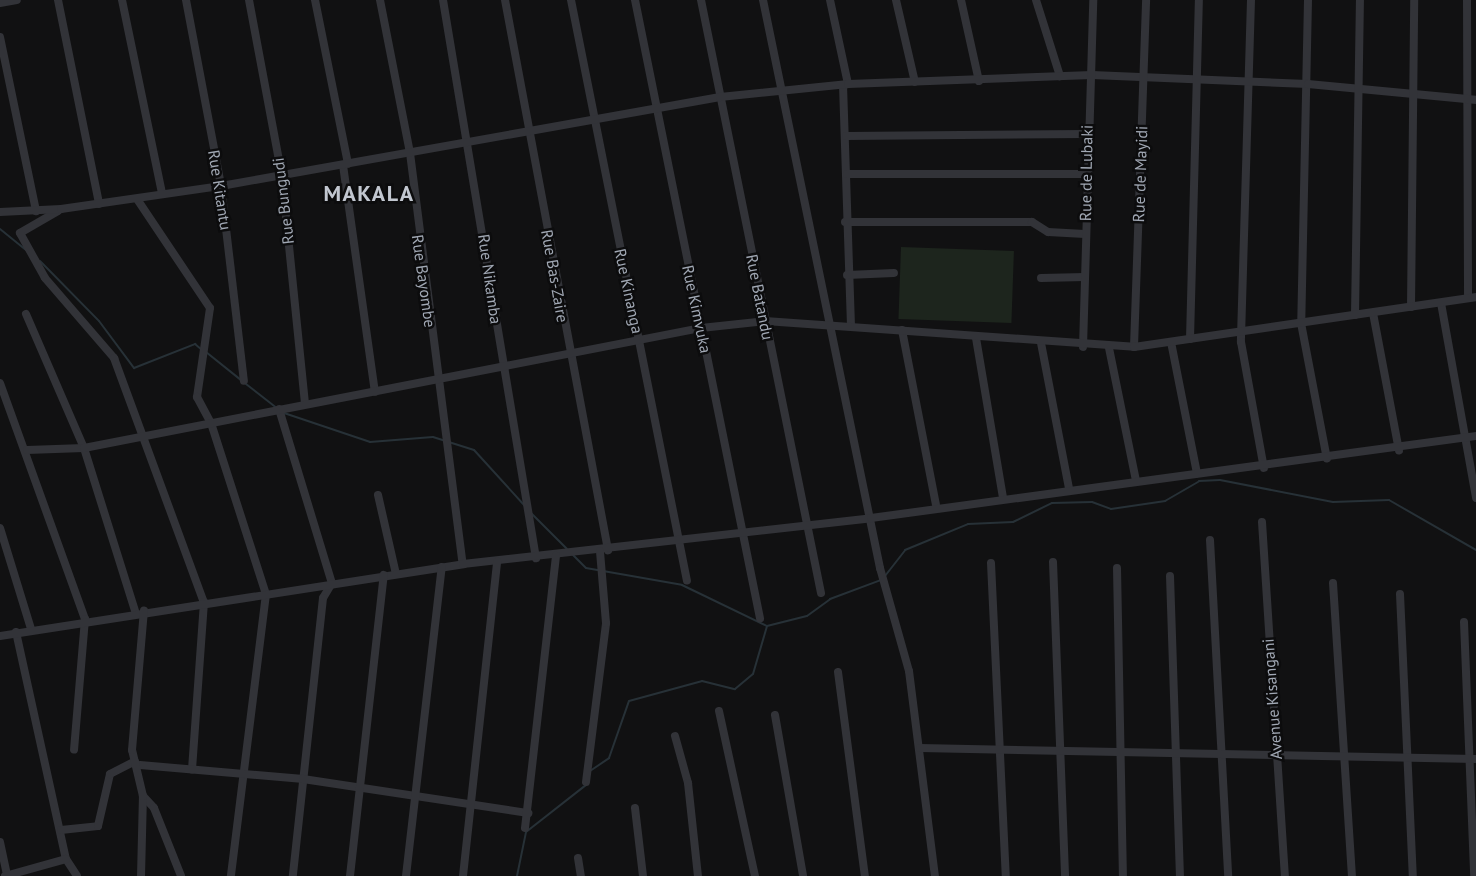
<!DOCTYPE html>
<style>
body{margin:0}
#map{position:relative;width:1476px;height:876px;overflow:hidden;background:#111112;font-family:"PT Sans",sans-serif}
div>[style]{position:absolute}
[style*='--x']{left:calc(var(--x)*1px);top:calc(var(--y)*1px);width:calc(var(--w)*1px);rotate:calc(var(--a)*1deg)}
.green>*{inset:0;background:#1d251d;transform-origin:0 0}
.stream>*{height:2px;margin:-1px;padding:0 1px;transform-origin:1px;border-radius:1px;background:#273137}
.street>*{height:8px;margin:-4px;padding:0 4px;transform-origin:4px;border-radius:4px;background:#323338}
span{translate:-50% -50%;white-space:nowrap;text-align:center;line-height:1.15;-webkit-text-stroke:5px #0c0c0d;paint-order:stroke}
.street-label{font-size:16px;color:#a1a8b4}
.district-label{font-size:22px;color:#c2c7d0;font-weight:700;letter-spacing:1.5px}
</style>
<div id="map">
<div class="green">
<div style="left:901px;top:247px;width:113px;height:72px;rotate:2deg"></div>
</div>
<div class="stream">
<div style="--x:0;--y:229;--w:33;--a:39"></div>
<div style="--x:40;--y:261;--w:84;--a:45.5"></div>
<div style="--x:99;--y:321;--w:59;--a:53.3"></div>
<div style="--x:134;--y:368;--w:66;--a:-21.5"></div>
<div style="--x:195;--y:344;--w:8;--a:40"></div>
<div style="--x:206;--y:352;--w:45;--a:38.7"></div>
<div style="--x:246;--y:384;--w:39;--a:38"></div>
<div style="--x:284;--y:413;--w:91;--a:18.6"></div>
<div style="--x:370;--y:442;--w:63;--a:-4.5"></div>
<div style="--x:433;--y:437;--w:43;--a:17.6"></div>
<div style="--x:474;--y:450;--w:76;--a:47.7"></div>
<div style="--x:530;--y:512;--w:52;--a:45"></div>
<div style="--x:573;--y:555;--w:18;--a:45"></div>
<div style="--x:586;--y:568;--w:97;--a:10"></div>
<div style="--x:682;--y:585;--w:94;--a:25.8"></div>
<div style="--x:767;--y:626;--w:41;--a:-14"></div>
<div style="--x:807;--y:616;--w:29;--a:-36"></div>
<div style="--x:830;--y:599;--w:54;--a:-20.4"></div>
<div style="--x:885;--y:576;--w:33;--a:-52"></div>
<div style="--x:905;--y:550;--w:68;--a:-22.4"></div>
<div style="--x:968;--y:524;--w:45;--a:-2.5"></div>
<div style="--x:1013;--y:522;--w:43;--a:-26"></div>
<div style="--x:1052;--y:503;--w:40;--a:-1.4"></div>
<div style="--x:1092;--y:502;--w:20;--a:20"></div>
<div style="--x:1111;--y:509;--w:55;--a:-8.4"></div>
<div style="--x:1165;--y:501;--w:39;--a:-30"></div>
<div style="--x:1199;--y:481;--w:21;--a:-3"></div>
<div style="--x:1220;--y:480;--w:115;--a:11"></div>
<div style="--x:1333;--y:502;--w:56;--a:-2"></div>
<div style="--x:1389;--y:500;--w:100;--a:29.9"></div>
<div style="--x:590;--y:771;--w:23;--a:-34"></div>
<div style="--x:609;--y:758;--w:60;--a:-70.7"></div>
<div style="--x:629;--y:701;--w:76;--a:-15.3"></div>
<div style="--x:702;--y:681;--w:34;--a:14"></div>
<div style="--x:735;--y:689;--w:23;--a:-40"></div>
<div style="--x:753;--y:674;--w:50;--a:-73.7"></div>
<div style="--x:517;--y:876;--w:45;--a:-78.4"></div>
<div style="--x:526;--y:832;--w:76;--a:-38.1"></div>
</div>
<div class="street">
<div style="--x:58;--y:0;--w:208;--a:78.6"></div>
<div style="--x:122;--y:0;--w:198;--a:78.3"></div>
<div style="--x:186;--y:0;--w:189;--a:79.3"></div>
<div style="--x:221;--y:186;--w:196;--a:83.3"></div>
<div style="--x:249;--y:0;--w:180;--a:79.4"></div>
<div style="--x:282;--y:177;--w:228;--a:84.2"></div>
<div style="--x:315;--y:0;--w:167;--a:78.6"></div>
<div style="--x:380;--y:0;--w:156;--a:78.9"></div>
<div style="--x:410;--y:153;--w:414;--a:82.7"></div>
<div style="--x:443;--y:0;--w:566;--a:80.54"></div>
<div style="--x:505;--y:0;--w:560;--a:79.39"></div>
<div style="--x:571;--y:0;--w:592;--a:78.71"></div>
<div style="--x:635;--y:0;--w:631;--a:78.57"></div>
<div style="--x:701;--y:0;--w:605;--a:78.56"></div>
<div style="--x:763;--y:0;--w:580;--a:78.36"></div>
<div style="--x:880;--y:568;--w:107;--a:74.3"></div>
<div style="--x:909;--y:671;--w:207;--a:82.8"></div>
<div style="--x:830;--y:0;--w:86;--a:77.9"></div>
<div style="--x:896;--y:0;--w:84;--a:77"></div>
<div style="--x:961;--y:0;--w:83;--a:77.5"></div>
<div style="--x:1036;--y:0;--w:80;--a:72.5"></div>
<div style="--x:1251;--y:0;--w:342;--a:91.7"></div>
<div style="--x:1241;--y:342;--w:128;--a:79.7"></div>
<div style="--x:1308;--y:0;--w:323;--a:91.2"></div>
<div style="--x:1301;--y:323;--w:138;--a:79.2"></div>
<div style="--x:1467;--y:0;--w:298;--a:89.8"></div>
<div style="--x:0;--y:3;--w:17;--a:-10"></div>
<div style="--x:0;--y:37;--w:178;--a:78.3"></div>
<div style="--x:843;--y:85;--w:241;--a:88.1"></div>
<div style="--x:846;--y:136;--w:240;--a:-0.5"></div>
<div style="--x:343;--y:165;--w:229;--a:82"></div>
<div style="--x:847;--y:174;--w:238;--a:0"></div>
<div style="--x:137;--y:199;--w:131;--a:56.2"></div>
<div style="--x:210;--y:308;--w:90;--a:98.3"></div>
<div style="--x:197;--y:397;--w:30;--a:62"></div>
<div style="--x:211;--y:423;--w:180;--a:72.2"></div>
<div style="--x:266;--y:594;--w:284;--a:97.1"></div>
<div style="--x:58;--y:211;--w:44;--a:149.9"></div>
<div style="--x:20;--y:233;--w:51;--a:60.9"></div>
<div style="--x:45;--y:278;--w:106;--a:49.2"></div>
<div style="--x:114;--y:358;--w:260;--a:69.8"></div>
<div style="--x:204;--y:602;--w:168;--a:94.1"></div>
<div style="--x:0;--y:212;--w:61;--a:-2.8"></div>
<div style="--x:61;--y:209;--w:162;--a:-8.2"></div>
<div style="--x:221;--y:186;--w:507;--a:-10.11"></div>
<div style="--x:720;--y:97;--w:129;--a:-5.8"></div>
<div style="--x:848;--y:84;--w:244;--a:-2.1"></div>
<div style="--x:1092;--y:75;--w:216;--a:2.4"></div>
<div style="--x:1308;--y:84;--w:169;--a:5.4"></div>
<div style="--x:845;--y:222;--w:187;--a:0"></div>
<div style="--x:1032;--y:222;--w:19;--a:32"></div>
<div style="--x:1048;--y:232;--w:37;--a:3"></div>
<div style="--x:847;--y:275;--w:47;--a:-2.4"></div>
<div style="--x:1041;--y:278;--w:44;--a:-1.3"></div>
<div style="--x:1441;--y:303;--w:198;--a:79.8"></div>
<div style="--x:1411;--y:307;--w:307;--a:-89.4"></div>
<div style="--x:1373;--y:313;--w:140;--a:79.3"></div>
<div style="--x:26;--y:314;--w:146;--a:66.6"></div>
<div style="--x:84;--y:448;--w:171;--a:72.6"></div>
<div style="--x:1355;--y:315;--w:315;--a:-89.1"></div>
<div style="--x:902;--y:330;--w:178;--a:79"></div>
<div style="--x:976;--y:338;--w:161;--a:80.4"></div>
<div style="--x:1190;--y:339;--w:339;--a:-88.5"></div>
<div style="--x:1171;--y:342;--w:134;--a:78.8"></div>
<div style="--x:1041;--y:343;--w:149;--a:79.1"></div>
<div style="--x:1083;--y:347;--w:347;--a:-88.3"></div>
<div style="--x:1134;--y:347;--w:347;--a:-88"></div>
<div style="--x:1109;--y:348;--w:136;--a:78.5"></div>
<div style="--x:0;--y:383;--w:251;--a:70.2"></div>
<div style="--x:85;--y:619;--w:131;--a:94.8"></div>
<div style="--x:279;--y:409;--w:182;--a:73.1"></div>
<div style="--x:332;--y:583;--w:17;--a:121"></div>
<div style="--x:323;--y:598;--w:280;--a:96.2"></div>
<div style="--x:27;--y:450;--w:57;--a:-2"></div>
<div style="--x:84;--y:448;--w:629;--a:-11.01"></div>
<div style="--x:701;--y:328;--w:64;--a:-6.2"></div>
<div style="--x:765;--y:321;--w:370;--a:4"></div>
<div style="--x:1134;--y:347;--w:346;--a:-8.3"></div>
<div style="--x:378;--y:495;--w:81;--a:77.2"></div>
<div style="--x:1262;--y:522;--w:355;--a:86.3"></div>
<div style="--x:0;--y:528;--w:106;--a:72.9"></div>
<div style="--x:1210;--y:540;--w:336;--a:86.9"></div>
<div style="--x:1053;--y:562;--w:314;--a:87.8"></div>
<div style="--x:991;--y:563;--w:313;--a:87.3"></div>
<div style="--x:1117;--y:568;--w:308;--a:88.9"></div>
<div style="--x:1170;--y:576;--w:300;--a:88.1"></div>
<div style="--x:1333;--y:583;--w:294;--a:86.3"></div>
<div style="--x:1400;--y:594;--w:282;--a:87.4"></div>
<div style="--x:1464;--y:622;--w:254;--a:87.7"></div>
<div style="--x:16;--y:632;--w:232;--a:77.6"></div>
<div style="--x:66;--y:859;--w:20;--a:57"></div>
<div style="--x:0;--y:636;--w:469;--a:-8.8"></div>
<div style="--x:463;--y:564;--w:411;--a:-6.4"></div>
<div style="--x:871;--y:518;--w:611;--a:-7.72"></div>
<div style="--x:838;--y:672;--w:206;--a:82.5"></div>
<div style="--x:719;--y:711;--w:169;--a:77.7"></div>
<div style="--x:775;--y:715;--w:163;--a:80.1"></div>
<div style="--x:675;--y:736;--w:49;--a:74.5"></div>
<div style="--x:688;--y:783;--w:94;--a:83.9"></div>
<div style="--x:920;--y:748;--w:556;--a:1.13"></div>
<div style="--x:140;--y:765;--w:164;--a:4.9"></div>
<div style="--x:303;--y:779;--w:228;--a:8.6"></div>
<div style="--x:586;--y:782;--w:160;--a:-82.8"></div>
<div style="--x:606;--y:623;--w:72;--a:-94.8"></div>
<div style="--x:143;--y:796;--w:16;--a:47"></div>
<div style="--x:154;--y:808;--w:73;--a:68.3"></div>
<div style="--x:635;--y:808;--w:68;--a:83.3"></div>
<div style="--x:525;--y:828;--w:274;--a:-83.5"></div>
<div style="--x:61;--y:830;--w:37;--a:-6"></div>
<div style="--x:98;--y:826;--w:53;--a:-77"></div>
<div style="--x:110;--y:774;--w:28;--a:-27"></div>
<div style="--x:0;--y:842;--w:35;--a:78"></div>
<div style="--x:578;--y:858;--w:18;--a:81"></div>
<div style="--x:5;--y:876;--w:63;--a:-15.6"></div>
<div style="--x:141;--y:876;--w:80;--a:-88.6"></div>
<div style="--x:143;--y:796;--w:47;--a:-103.4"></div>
<div style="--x:132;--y:750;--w:140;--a:-85.1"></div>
<div style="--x:350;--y:876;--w:303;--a:-83.6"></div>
<div style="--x:406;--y:876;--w:311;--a:-83.4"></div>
<div style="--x:463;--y:876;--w:316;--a:-83.8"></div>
</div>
<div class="street-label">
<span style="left:1086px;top:173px;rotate:-89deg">Rue de Lubaki</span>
<span style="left:1140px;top:174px;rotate:-88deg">Rue de Mayidi</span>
<span style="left:220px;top:190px;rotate:81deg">Rue Kitantu</span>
<span style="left:283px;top:201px;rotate:-97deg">Rue Bungudi</span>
<span style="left:555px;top:276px;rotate:80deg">Rue Bas-Zaire</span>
<span style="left:490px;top:279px;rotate:82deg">Rue Nikamba</span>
<span style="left:424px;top:281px;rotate:82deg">Rue Bayombe</span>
<span style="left:629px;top:291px;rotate:78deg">Rue Kinanga</span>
<span style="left:760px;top:297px;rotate:79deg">Rue Batandu</span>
<span style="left:697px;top:309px;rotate:78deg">Rue Kimvuka</span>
<span style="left:1272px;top:699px;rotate:-94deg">Avenue Kisangani</span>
</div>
<div class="district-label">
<span style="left:369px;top:194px">MAKALA</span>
</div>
</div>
